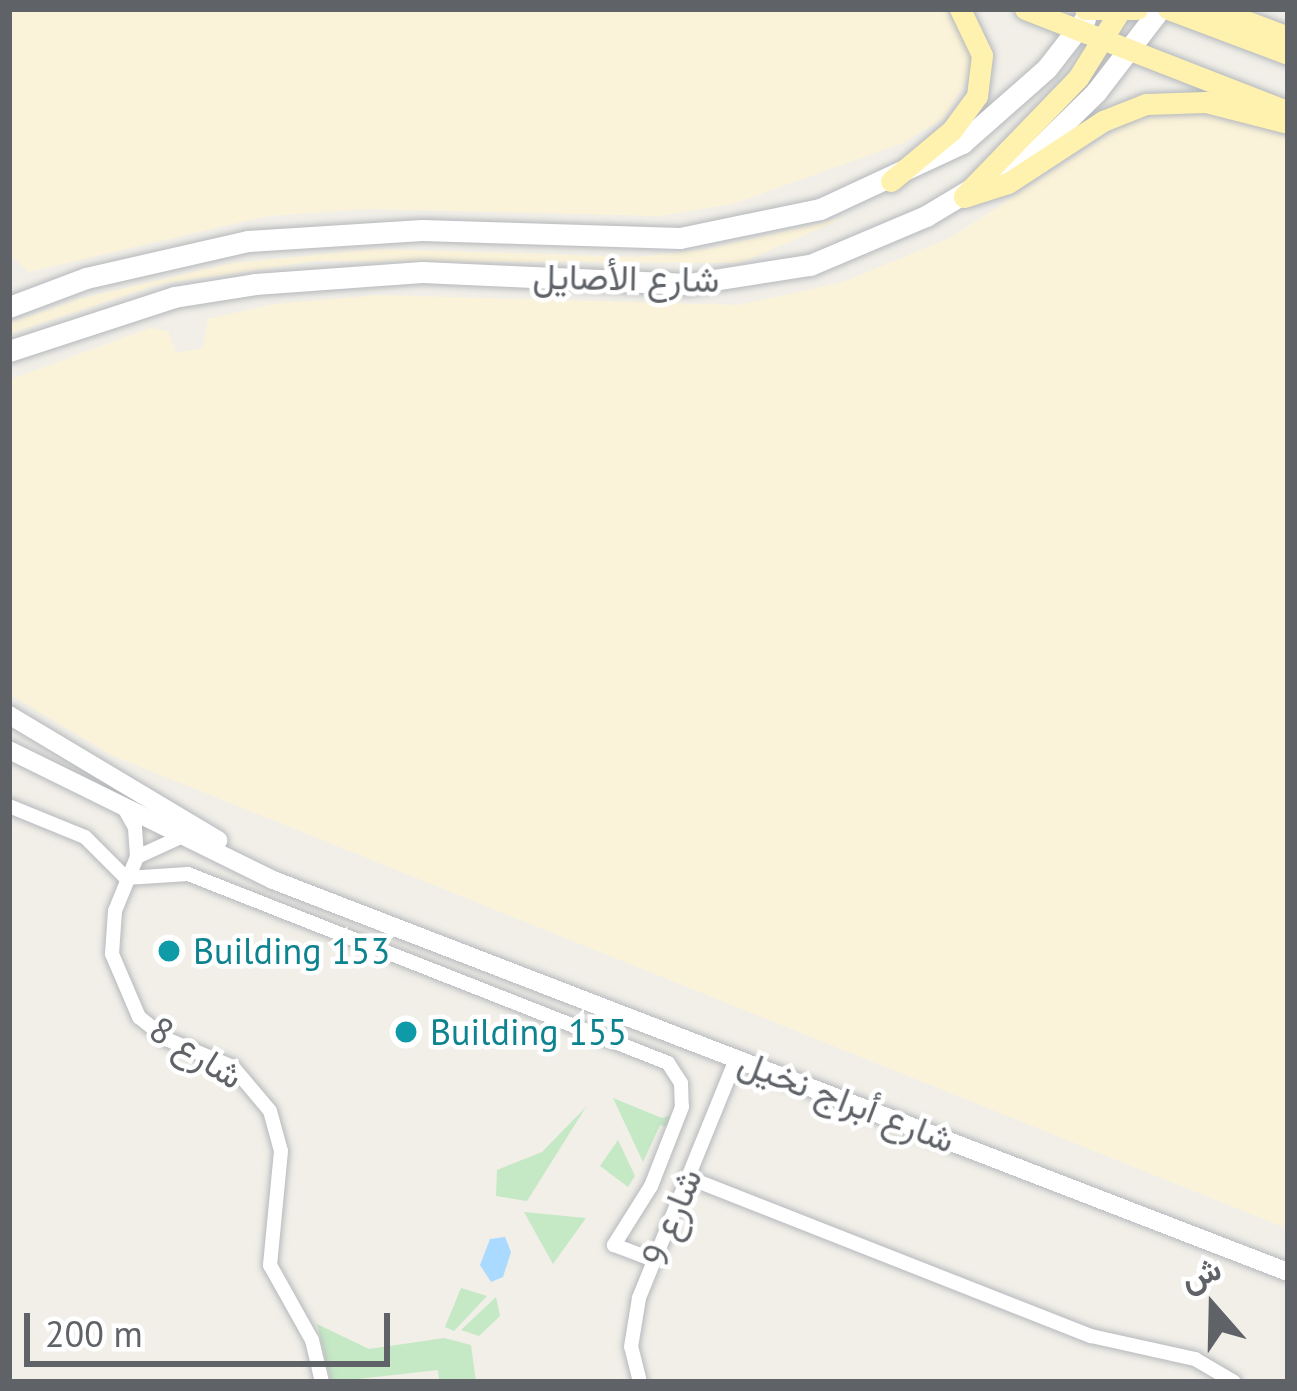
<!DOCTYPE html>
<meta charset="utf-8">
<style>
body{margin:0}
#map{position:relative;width:1297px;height:1391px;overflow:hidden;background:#f1efe8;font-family:"PT Sans",Vazirmatn,sans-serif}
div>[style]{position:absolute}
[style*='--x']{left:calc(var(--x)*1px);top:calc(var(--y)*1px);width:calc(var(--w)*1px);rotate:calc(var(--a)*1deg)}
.green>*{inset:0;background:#c5e8c5}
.sand>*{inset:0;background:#fbf3d9}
.water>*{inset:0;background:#aadaff}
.roads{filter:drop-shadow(0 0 3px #b5b8bc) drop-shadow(0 0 3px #b5b8bc)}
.minor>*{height:14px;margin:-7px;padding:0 7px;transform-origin:7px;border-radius:7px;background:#fff}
.tertiary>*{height:18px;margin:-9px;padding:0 9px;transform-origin:9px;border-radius:9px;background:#fff}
.secondary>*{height:21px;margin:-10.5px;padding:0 10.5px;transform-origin:10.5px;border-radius:10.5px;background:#fff}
.primary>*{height:21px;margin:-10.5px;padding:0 10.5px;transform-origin:10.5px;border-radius:10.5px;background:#fff2af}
.dots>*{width:33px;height:33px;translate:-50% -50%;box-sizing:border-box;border:6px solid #fff;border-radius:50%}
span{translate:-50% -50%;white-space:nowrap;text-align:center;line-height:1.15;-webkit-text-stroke:9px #fff;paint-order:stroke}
.street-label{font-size:36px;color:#5f6368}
.culture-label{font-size:36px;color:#0d838f}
.left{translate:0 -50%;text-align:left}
.frame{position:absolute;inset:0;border:12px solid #5f6368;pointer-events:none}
.north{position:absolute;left:1153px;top:1247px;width:120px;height:120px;-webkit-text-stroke:9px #fff;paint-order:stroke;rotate:340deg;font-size:33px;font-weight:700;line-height:48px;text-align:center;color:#5f6368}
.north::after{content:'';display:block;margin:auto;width:42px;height:54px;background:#5f6368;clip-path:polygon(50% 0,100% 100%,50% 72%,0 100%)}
.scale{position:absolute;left:24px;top:1313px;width:366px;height:54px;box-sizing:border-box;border:6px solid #5f6368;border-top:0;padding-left:15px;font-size:36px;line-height:42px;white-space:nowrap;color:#5f6368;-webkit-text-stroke:9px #fff;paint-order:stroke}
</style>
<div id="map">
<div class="green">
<div style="clip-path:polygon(613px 1098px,662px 1118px,674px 1114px,669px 1128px,660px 1125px,643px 1162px)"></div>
<div style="clip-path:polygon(586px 1107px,527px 1201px,496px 1196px,497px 1170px,542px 1152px)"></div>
<div style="clip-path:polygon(618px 1140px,635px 1176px,628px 1187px,600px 1166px)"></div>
<div style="clip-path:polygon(524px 1212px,586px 1218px,553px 1264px)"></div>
<div style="clip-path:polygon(461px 1288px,487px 1296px,454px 1331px,445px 1327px)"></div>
<div style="clip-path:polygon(496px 1297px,500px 1316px,479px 1336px,461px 1330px)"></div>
<div style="clip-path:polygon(317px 1324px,369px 1349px,444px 1338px,471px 1345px,476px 1382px,439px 1379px,438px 1370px,331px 1382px)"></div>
</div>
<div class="sand">
<div style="clip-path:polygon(9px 9px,946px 9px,961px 22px,975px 67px,944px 118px,903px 143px,733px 204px,660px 216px,369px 209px,268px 216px,28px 272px,9px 253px)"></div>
<div style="clip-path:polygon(1195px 107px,1288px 136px,1288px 1229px,111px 755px,9px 694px,9px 380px,150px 328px,168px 331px,176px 353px,203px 348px,208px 319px,275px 304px,377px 295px,739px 305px,843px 282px,950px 238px,1142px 113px)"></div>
<div style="clip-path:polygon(847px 217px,740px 263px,317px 261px,160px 284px,9px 334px,9px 323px,82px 298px,232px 263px,377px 249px,636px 257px,708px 249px)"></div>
</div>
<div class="water">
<div style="clip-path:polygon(505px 1237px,511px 1252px,503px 1277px,491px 1282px,480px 1265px,490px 1239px)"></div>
</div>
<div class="roads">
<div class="minor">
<div style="--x:9;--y:806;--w:82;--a:22.2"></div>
<div style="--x:85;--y:837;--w:58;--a:45"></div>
<div style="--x:126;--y:878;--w:62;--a:-3.7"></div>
<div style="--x:188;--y:874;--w:516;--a:21.49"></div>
<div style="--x:668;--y:1063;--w:24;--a:57"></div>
<div style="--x:681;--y:1083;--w:24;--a:88"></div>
<div style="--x:682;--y:1107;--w:85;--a:111.4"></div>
<div style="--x:651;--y:1186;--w:70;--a:122.1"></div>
<div style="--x:614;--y:1245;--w:43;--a:20.6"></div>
<div style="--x:123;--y:806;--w:25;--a:61"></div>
<div style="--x:135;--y:828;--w:29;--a:86"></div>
<div style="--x:183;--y:836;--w:51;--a:155.5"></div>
<div style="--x:137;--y:857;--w:58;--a:112.2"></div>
<div style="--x:115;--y:911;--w:43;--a:94"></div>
<div style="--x:112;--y:954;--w:69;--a:66.8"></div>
<div style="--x:139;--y:1017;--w:35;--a:39"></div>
<div style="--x:166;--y:1039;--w:73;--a:22.7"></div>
<div style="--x:233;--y:1067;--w:57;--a:49.9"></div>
<div style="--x:270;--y:1111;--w:41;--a:74.6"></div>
<div style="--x:281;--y:1151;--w:115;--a:95.5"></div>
<div style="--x:270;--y:1265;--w:86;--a:60.8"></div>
<div style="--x:312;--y:1340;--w:43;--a:76.6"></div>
<div style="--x:687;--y:1177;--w:434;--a:21.5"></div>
<div style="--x:1091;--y:1336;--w:107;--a:12.5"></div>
<div style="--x:1195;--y:1359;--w:45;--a:30.5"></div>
<div style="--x:640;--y:1382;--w:36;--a:-104"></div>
<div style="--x:631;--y:1347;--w:50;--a:-80.7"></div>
<div style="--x:639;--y:1298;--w:260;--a:-67.9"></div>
</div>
<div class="tertiary">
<div style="--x:9;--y:715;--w:244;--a:30.9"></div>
<div style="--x:9;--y:750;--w:294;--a:26.2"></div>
<div style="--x:273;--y:880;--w:1088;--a:21.12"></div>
</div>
<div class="secondary">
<div style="--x:9;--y:307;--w:82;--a:-20.6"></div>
<div style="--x:86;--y:278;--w:166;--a:-12.9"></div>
<div style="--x:248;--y:241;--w:174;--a:-3.6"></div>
<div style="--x:422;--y:230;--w:258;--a:1.8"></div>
<div style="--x:680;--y:238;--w:143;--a:-11.7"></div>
<div style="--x:820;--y:209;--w:157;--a:-24.9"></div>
<div style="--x:962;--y:143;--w:113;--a:-41.4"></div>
<div style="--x:1047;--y:68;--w:62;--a:-52.2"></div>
<div style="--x:9;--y:351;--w:174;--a:-18.1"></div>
<div style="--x:174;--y:297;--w:82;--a:-9.1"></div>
<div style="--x:255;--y:284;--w:167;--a:-4.1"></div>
<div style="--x:422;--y:272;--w:266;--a:2.6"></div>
<div style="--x:688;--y:284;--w:123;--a:-8.9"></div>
<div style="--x:810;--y:265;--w:126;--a:-22.9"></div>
<div style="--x:926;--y:216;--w:132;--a:-31"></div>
<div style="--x:1039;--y:148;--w:80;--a:-44.5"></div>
<div style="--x:1096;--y:92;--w:105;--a:-52.4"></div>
</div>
<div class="primary">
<div style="--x:1025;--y:9;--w:281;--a:21.3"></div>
<div style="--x:1085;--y:9;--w:52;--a:0"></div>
<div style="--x:1168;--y:9;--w:128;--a:20.6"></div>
<div style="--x:1214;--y:9;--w:79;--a:20.7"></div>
<div style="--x:891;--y:181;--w:80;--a:-39.9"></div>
<div style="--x:952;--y:130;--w:42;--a:-53.7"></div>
<div style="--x:977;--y:96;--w:41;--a:-83"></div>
<div style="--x:982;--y:55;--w:51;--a:-115.6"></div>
<div style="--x:964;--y:196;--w:164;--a:-46"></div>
<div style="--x:1078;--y:78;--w:81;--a:-58.1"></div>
<div style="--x:964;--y:197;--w:46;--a:-17.7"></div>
<div style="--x:1008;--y:183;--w:113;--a:-33.1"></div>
<div style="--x:1103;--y:121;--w:46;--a:-21.6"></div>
<div style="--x:1146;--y:104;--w:60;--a:-1.9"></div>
<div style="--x:1206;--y:102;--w:85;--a:14.4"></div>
</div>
</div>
<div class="dots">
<div style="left:169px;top:951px;background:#0f9aa8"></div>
<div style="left:406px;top:1032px;background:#0f9aa8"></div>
</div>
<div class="street-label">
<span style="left:626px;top:277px;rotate:1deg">شارع الأصايل</span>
<span style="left:197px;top:1052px;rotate:32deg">شارع 8</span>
<span style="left:847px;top:1100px;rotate:21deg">شارع أبراج نخيل</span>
<span style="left:671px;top:1217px;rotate:-68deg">شارع 9</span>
</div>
<div class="culture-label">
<span class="left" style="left:193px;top:951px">Building 153</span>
<span class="left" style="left:430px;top:1032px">Building 155</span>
</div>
<div class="frame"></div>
<div class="north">ش</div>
<div class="scale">200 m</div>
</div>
